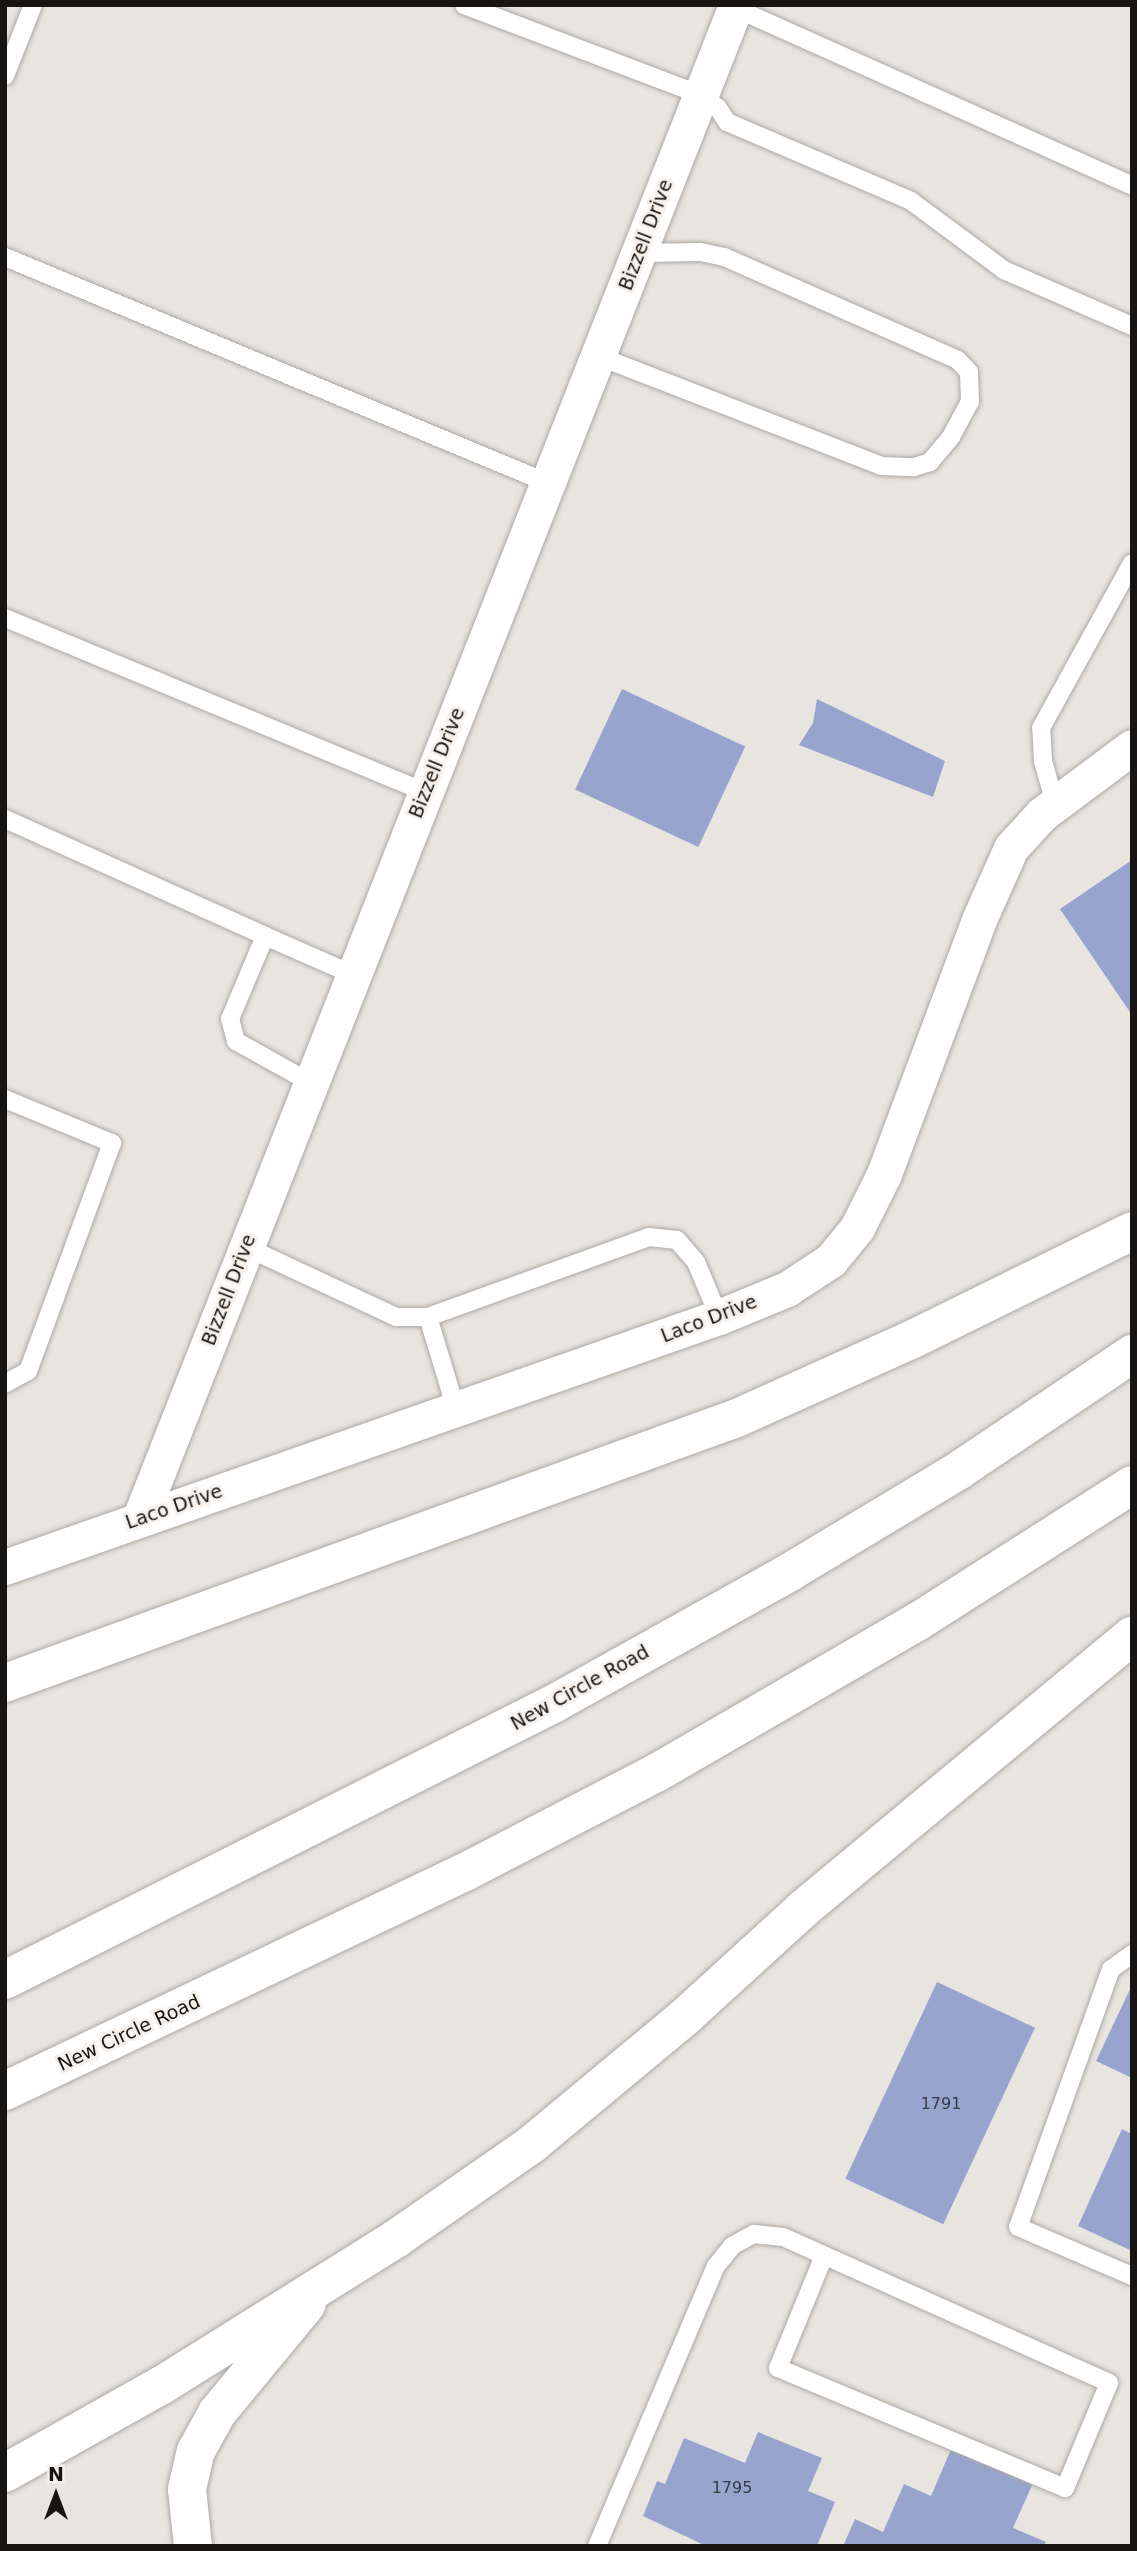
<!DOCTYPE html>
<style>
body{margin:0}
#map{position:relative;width:1137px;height:2551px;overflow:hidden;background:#e8e4e0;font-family:"DejaVu Sans",sans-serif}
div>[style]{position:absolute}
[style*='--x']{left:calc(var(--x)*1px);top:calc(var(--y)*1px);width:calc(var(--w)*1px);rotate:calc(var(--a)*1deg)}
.building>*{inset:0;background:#96a4ce;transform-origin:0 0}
.roads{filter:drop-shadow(0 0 2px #aca8a5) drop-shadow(0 0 2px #aca8a5)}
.service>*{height:18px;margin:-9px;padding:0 9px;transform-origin:9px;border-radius:9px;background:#fff}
.minor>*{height:35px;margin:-17.5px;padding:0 17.5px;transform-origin:17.5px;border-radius:17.5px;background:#fff}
.motorway>*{height:38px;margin:-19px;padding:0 19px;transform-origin:19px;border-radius:19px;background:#fff}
span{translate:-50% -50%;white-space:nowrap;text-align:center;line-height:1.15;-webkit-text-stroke:6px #f6f1ed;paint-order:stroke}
.number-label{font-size:16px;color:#363942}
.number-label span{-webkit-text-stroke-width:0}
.street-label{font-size:19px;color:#161514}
.frame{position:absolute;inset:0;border:7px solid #161514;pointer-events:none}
.north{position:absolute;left:21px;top:2460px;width:70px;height:70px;-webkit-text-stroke:5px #f6f1ed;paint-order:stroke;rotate:0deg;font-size:19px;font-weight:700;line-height:28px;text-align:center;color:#161514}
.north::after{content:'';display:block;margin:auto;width:24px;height:32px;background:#161514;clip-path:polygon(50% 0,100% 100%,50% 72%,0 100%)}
</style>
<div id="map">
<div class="building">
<div style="left:622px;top:689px;width:136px;height:111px;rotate:25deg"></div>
<div style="clip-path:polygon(817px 699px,945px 761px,933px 797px,799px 745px,813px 723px)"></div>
<div style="clip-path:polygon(1132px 860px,1132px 1015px,1060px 909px)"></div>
<div style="left:937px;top:1982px;width:108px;height:217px;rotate:25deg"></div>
<div style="clip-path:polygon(1132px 1985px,1132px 2078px,1096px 2061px)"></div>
<div style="clip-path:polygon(1122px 2129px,1132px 2134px,1132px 2251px,1078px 2226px)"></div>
<div style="clip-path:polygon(758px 2432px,822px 2458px,808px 2491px,835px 2502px,817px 2546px,706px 2546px,643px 2516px,657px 2481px,665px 2484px,684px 2438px,745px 2463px)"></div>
<div style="clip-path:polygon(952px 2447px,1033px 2483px,1013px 2528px,1046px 2542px,1044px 2546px,843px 2546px,855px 2519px,883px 2532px,904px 2484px,931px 2496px)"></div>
</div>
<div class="roads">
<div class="service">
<div style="--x:464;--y:5;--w:254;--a:20.8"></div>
<div style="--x:701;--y:95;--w:21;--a:37"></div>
<div style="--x:718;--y:108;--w:17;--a:57"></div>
<div style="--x:727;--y:122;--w:200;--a:23.2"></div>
<div style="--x:911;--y:201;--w:116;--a:36.6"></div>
<div style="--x:1004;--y:270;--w:140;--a:23.6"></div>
<div style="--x:735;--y:8;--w:435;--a:24.1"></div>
<div style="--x:5;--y:76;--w:76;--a:-68.5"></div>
<div style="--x:5;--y:257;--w:588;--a:22.6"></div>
<div style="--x:598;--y:356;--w:304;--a:21.2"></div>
<div style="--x:881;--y:466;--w:33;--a:2"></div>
<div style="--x:914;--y:467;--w:17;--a:-17"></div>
<div style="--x:930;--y:462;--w:33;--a:-50"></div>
<div style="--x:951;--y:437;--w:40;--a:-62"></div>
<div style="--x:970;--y:402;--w:30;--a:-92"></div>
<div style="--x:969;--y:372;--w:16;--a:-133"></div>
<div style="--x:958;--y:360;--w:256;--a:-156.2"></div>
<div style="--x:724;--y:257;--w:25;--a:-168"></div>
<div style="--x:700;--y:252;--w:61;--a:179.1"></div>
<div style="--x:5;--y:618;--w:456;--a:22.5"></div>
<div style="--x:1055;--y:804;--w:45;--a:-105.6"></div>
<div style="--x:1043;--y:761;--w:33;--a:-93"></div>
<div style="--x:1041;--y:728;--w:188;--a:-61.1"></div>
<div style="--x:5;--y:819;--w:285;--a:24.2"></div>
<div style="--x:311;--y:1083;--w:86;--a:-150.8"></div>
<div style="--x:236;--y:1041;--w:23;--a:-105"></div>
<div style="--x:230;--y:1019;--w:90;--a:-67.1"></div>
<div style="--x:265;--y:936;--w:97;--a:23.7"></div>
<div style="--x:5;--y:1099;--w:116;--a:22.4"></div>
<div style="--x:112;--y:1143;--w:243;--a:110.2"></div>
<div style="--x:28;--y:1371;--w:26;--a:151"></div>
<div style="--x:246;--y:1247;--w:166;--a:25"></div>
<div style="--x:396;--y:1317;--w:32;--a:0"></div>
<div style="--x:428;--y:1317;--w:235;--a:-19.9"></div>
<div style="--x:649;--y:1237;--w:28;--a:6"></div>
<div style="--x:677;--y:1240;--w:29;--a:49"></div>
<div style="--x:696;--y:1262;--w:60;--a:67.3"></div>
<div style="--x:428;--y:1317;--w:96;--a:73.1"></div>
<div style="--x:1132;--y:1954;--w:26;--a:144"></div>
<div style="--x:1111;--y:1969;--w:274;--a:109.8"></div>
<div style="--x:1018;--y:2227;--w:124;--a:23.3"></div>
<div style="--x:597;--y:2546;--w:304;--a:-67"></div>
<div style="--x:716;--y:2266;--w:26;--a:-51"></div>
<div style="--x:732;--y:2246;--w:25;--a:-29"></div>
<div style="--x:754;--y:2234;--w:29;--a:6"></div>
<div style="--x:783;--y:2237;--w:357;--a:24.1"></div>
<div style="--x:1109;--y:2383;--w:114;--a:112.7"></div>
<div style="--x:1065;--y:2488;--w:311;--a:-157.3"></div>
<div style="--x:778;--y:2368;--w:121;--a:-67.7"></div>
</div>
<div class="minor">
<div style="--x:139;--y:1520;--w:1628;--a:-68.49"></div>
<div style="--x:5;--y:1567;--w:757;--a:-19.3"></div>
<div style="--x:719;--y:1317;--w:74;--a:-22.4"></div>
<div style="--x:787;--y:1289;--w:53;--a:-33.4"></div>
<div style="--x:831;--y:1260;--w:41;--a:-50.9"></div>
<div style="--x:857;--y:1228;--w:60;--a:-63.4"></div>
<div style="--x:884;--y:1174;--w:269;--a:-69.5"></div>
<div style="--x:978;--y:922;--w:81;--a:-66"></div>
<div style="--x:1011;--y:848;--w:46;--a:-47.6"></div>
<div style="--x:1042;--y:814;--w:112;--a:-36.7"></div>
</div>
<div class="motorway">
<div style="--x:5;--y:1683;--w:778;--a:-19.9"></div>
<div style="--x:737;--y:1418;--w:195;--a:-24.2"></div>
<div style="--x:915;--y:1338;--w:242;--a:-26.2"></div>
<div style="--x:5;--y:1980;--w:616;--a:-26.73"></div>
<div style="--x:555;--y:1703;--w:269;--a:-29.1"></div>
<div style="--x:790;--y:1572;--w:196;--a:-31"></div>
<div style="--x:958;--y:1471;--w:210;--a:-33.9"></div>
<div style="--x:5;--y:2091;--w:509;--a:-25.46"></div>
<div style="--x:465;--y:1872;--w:217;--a:-27.4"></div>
<div style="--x:658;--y:1772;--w:299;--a:-30.1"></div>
<div style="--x:917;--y:1622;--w:255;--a:-32.5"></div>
<div style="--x:5;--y:2473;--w:180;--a:-29.3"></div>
<div style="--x:162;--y:2385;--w:277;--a:-32"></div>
<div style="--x:397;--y:2238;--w:165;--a:-34.8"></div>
<div style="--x:532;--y:2144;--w:200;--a:-39.7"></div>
<div style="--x:686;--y:2016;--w:159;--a:-42.4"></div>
<div style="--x:803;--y:1909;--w:428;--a:-39.7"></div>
<div style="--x:193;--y:2546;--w:57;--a:-96"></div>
<div style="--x:187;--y:2489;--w:39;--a:-77"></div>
<div style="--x:196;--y:2451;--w:43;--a:-61.1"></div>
<div style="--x:217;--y:2413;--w:141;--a:-50.5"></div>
</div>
</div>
<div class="number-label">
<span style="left:941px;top:2104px">1791</span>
<span style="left:732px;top:2488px">1795</span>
</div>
<div class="street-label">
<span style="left:646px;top:235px;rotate:-69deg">Bizzell Drive</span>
<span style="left:437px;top:763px;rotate:-68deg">Bizzell Drive</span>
<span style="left:229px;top:1290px;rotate:-69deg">Bizzell Drive</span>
<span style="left:709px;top:1319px;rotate:-21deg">Laco Drive</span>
<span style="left:174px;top:1507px;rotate:-19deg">Laco Drive</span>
<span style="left:580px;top:1688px;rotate:-29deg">New Circle Road</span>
<span style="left:129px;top:2033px;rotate:-25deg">New Circle Road</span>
</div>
<div class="frame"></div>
<div class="north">N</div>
</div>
